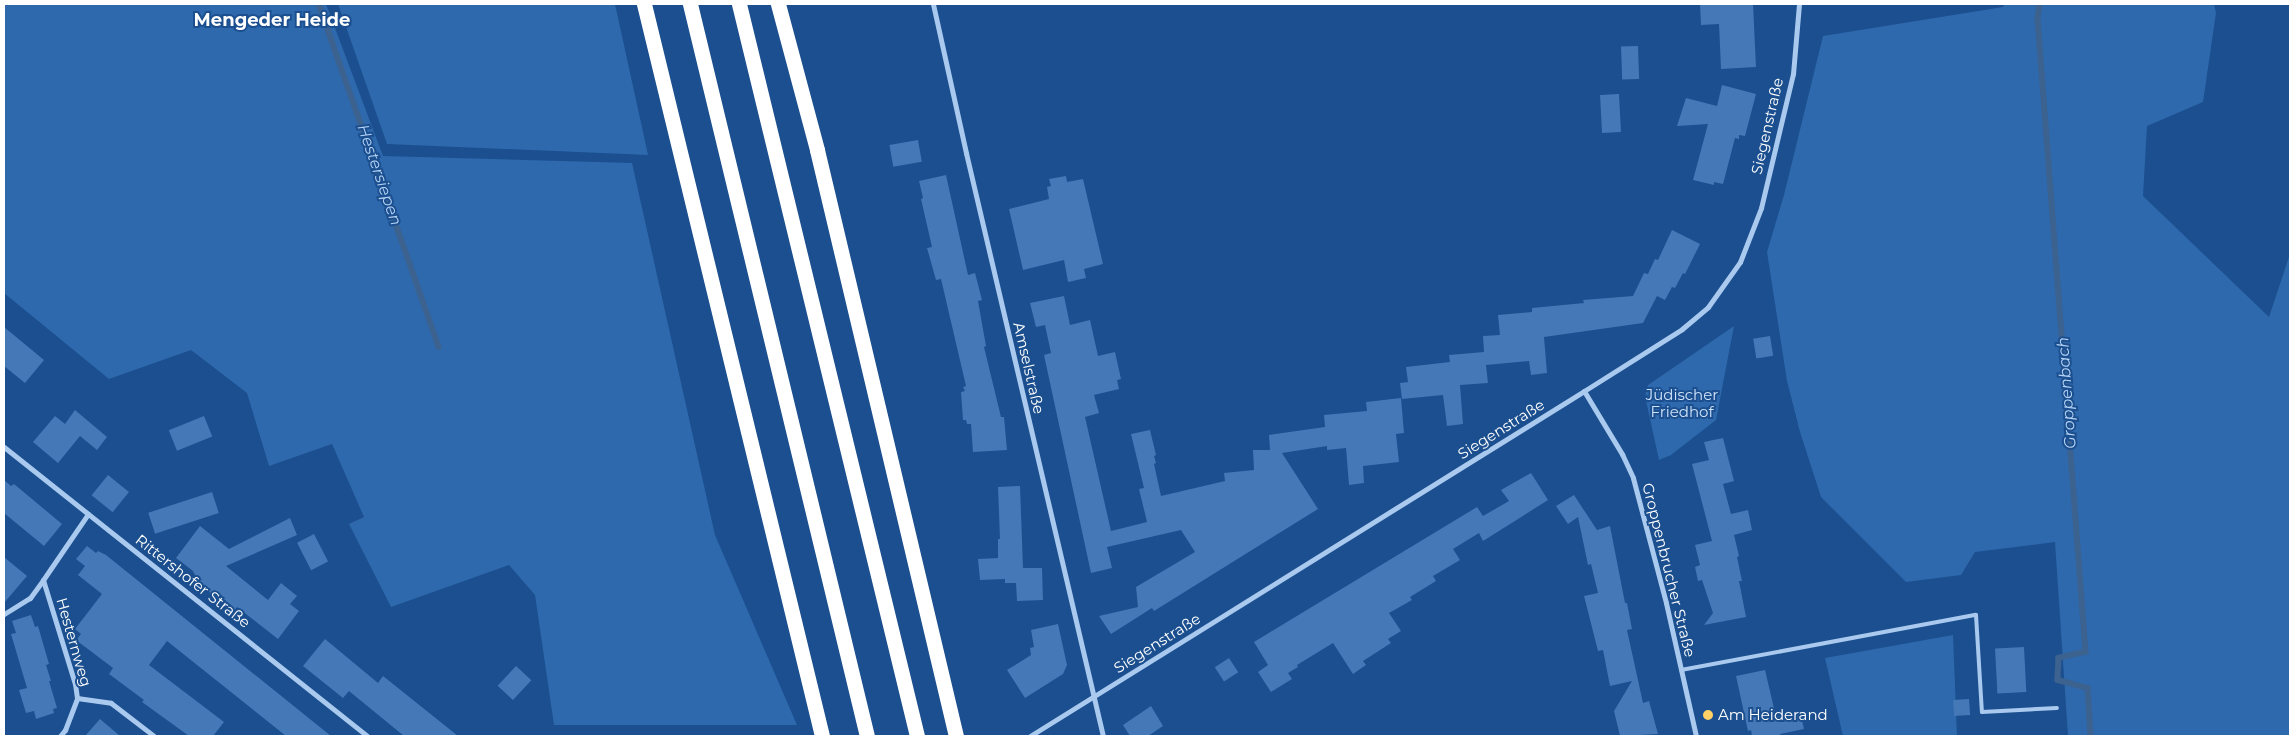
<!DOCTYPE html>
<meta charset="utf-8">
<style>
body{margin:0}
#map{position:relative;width:2294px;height:740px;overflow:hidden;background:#1b4f8f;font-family:Montserrat,sans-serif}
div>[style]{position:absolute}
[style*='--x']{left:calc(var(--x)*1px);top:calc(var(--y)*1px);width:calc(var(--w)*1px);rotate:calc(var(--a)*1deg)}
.green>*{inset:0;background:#2e69ad}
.stream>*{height:5.5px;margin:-2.75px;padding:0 2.75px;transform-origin:2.75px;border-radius:2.75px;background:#3c6290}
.building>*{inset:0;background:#4478b7;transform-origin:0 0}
.lane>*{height:4px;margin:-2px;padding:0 2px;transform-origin:2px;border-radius:2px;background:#a9c9ee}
.street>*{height:5px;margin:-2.5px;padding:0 2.5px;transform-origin:2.5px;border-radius:2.5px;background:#a9c9ee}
.highway>*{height:15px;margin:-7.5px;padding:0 7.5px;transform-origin:7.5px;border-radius:7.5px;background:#fff}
.dots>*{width:14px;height:14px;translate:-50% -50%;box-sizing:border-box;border:2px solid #1b4f8f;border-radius:50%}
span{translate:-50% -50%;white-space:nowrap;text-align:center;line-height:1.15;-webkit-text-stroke:4px #1b4f8f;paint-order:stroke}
.street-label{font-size:15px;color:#fff}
.park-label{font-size:15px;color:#cfe3fa}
.poi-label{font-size:15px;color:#fff}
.left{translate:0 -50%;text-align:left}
.water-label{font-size:16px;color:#b5d3f5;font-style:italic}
.quarter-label{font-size:18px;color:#fff;font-weight:700}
.frame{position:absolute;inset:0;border:5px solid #fff;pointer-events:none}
</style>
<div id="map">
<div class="green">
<div style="clip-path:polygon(4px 4px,326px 4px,383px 156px,632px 163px,715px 535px,797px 725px,554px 725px,535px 595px,509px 565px,391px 607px,349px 524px,364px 517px,332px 444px,269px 466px,247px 393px,191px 350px,109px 379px,4px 293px)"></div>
<div style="clip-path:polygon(338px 4px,615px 4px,648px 155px,387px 144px)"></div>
<div style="clip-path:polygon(2004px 4px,2214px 4px,2216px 13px,2203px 102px,2147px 126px,2143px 196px,2269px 317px,2290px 254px,2290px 736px,2068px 736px,2055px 542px,1975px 552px,1961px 575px,1906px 582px,1821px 497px,1800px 432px,1787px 381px,1767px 252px,1784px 195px,1823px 36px,2003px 7px)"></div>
<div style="clip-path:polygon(1734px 326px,1716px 420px,1671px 455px,1659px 460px,1645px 396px,1648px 385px)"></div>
<div style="clip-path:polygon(1953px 635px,1957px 736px,1843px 736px,1825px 658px)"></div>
</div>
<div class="stream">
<div style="--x:319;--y:4;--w:363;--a:70.7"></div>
<div style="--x:2040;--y:4;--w:15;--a:98"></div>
<div style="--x:2038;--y:19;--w:635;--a:85.66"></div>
<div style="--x:2086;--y:652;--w:28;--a:167"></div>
<div style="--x:2059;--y:658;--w:22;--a:93"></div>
<div style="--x:2058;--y:680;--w:31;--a:15"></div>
<div style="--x:2088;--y:688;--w:48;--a:86.4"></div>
</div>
<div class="building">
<div style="clip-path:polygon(1700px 4px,1753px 4px,1756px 67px,1721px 69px,1719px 24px,1701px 25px)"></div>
<div style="left:1638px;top:46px;width:33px;height:17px;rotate:88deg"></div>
<div style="clip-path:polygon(1722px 85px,1756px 94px,1745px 136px,1739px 135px,1739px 139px,1735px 138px,1723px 184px,1714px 182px,1714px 185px,1693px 180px,1708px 124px,1677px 126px,1686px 98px,1717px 106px)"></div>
<div style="left:1619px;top:94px;width:38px;height:19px;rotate:87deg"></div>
<div style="left:918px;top:140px;width:22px;height:29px;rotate:80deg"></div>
<div style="clip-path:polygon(946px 175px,968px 275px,975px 273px,982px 300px,978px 301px,986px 346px,984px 347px,1001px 417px,1004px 417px,1007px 450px,973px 452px,971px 424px,967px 424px,966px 420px,963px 420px,961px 392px,965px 391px,963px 387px,966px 386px,941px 279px,936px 280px,927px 248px,932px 247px,921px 199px,923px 198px,919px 181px)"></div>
<div style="clip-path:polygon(1066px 176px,1067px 182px,1083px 179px,1103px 264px,1084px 269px,1086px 278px,1068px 282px,1064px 260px,1023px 270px,1009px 209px,1049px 199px,1047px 187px,1051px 186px,1049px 179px)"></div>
<div style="clip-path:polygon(1672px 230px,1700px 244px,1685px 274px,1683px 273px,1675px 288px,1672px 287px,1665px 300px,1657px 296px,1643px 323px,1544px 337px,1547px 373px,1531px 375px,1529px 361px,1486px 365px,1488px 383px,1460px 385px,1463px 424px,1447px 426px,1443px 395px,1402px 399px,1400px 383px,1408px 382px,1406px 367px,1450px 362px,1449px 355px,1484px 352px,1483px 336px,1500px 335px,1498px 315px,1532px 312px,1532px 308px,1584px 303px,1583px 300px,1633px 296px,1644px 273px,1648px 274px,1655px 259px,1658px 260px)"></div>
<div style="clip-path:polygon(1064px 296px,1070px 325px,1090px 320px,1098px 356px,1115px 352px,1121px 379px,1117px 380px,1119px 389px,1094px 395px,1099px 413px,1085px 417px,1111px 531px,1147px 522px,1139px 489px,1144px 488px,1131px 434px,1150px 430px,1156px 455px,1154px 456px,1156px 463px,1154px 464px,1161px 496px,1225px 481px,1224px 473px,1254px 470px,1253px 450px,1270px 450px,1269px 435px,1325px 427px,1324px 415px,1367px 411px,1366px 402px,1401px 398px,1404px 433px,1396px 434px,1399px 462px,1363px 466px,1364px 483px,1349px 485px,1346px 448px,1327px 450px,1327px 446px,1282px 453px,1318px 509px,1154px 611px,1152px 608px,1111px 634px,1099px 616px,1138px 607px,1136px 587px,1195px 552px,1181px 530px,1107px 547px,1112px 568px,1091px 573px,1044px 355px,1051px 353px,1045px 325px,1036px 327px,1030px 303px)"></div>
<div style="clip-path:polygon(4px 327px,44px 360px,25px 383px,4px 366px)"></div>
<div style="left:1770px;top:336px;width:20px;height:17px;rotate:81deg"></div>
<div style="clip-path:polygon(75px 410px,107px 437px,97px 450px,80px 436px,58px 463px,33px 442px,55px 416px,65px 424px)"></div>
<div style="left:204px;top:416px;width:22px;height:38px;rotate:68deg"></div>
<div style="clip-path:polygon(1723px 438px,1734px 481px,1723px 484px,1731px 514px,1748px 510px,1752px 530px,1734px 535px,1739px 556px,1737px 557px,1742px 581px,1739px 581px,1746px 617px,1704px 625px,1713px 613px,1702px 580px,1698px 581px,1695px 567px,1700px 565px,1695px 545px,1712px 541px,1692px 464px,1709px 460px,1704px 442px)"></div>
<div style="clip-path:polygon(1531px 473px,1548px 500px,1483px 541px,1479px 533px,1453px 549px,1460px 560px,1433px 576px,1436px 581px,1410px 597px,1412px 600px,1389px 613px,1401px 631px,1388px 639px,1391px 643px,1363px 661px,1366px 665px,1353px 674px,1333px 643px,1297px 665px,1298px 667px,1288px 673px,1292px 679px,1271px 692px,1258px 672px,1268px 665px,1254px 642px,1477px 507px,1483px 516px,1509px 501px,1501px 490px)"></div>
<div style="left:108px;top:475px;width:27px;height:26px;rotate:39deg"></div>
<div style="clip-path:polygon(4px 480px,11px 486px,14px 484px,62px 524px,44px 546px,4px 513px)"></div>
<div style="clip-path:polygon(1020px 486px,1023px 568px,1042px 568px,1043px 600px,1017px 601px,1016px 583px,1005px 583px,1005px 579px,980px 580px,978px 559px,998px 558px,998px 539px,1000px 539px,998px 487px)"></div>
<div style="left:212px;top:492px;width:22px;height:67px;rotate:72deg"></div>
<div style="clip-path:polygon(1574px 495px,1597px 530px,1610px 526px,1625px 603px,1627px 603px,1632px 629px,1627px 630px,1643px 703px,1649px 701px,1658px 734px,1620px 736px,1614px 711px,1632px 681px,1610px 686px,1603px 650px,1598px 651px,1584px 596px,1598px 593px,1591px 564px,1588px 565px,1578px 517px,1568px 524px,1556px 506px)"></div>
<div style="clip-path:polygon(290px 518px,297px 535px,226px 566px,268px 600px,281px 583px,297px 596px,290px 604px,299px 611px,278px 639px,237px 607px,233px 612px,196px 581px,203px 579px,197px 579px,193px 571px,176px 558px,200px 526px,229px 549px)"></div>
<div style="left:314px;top:534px;width:31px;height:19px;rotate:63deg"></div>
<div style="clip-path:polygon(87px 546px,96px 553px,98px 551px,106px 555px,331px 736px,286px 736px,167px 641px,149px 665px,224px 722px,213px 736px,189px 736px,142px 702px,144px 700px,109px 674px,113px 668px,76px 640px,81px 634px,75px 629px,102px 594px,78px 575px,85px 566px,76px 559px)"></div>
<div style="clip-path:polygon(4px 557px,27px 576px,4px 603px)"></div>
<div style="clip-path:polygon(31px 615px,35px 627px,38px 626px,49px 664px,46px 665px,51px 681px,49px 681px,57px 708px,53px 709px,54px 713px,36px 719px,34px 711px,26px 713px,19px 690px,27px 688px,11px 634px,16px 633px,12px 621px)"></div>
<div style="clip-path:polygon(1058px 624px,1067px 665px,1063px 674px,1025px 698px,1007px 670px,1031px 655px,1030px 648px,1034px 647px,1031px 630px)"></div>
<div style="clip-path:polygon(325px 639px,378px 683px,383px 676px,458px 736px,404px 736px,349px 691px,343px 698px,303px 666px)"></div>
<div style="left:2024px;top:647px;width:45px;height:29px;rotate:87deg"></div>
<div style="left:1229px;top:658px;width:17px;height:17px;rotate:57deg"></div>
<div style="left:516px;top:666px;width:21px;height:27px;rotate:43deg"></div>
<div style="clip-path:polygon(1765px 670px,1776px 717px,1800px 712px,1804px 729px,1780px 734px,1780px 736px,1752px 736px,1751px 730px,1748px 731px,1736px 676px)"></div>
<div style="left:1969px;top:699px;width:16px;height:16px;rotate:86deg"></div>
<div style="clip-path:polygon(1151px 706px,1163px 726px,1148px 736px,1130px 736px,1123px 725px)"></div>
<div style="clip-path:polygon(100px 719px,120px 736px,85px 736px)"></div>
</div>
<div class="lane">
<div style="--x:1681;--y:670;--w:300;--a:-10.6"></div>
<div style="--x:1976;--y:615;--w:97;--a:86.5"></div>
<div style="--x:1982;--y:712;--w:75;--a:-3.1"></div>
</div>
<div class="street">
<div style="--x:933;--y:4;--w:153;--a:77.5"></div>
<div style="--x:966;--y:153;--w:599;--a:76.78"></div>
<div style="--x:1584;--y:391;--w:74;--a:58.9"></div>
<div style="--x:1622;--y:454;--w:26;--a:65"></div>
<div style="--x:1633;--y:478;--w:129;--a:75.2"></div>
<div style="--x:1666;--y:603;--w:136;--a:77.3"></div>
<div style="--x:4;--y:447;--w:464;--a:38.5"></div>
<div style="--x:4;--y:614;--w:31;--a:-32"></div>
<div style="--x:30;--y:598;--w:22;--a:-54"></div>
<div style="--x:77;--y:698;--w:34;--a:8"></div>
<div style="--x:111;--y:703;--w:54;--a:37.5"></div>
<div style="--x:60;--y:736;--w:8;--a:-50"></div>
<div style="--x:65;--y:730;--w:34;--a:-69"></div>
<div style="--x:77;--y:698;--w:14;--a:-98"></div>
<div style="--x:75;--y:684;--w:109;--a:-107.1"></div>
<div style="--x:43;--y:580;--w:80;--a:-55.7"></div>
<div style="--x:1030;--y:736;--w:653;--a:-31.91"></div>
<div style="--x:1584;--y:391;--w:116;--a:-32.3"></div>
<div style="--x:1682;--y:329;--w:34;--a:-40"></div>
<div style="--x:1708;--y:307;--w:55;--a:-54.6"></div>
<div style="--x:1740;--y:262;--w:58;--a:-68.7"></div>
<div style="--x:1761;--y:208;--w:138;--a:-76.6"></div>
<div style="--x:1793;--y:74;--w:70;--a:-85.1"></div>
</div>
<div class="highway">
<div style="--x:644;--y:4;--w:753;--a:76.33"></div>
<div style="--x:690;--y:4;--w:753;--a:76.41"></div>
<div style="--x:739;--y:4;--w:753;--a:76.33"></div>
<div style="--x:778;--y:4;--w:151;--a:75"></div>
<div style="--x:817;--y:150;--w:602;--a:76.66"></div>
</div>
<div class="dots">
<div style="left:1708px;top:715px;background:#ffd166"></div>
</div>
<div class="street-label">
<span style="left:1767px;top:126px;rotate:-77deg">Siegenstraße</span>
<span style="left:1029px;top:368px;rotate:77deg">Amselstraße</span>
<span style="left:1501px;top:429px;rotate:-32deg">Siegenstraße</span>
<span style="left:1669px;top:570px;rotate:76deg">Groppenbrucher Straße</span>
<span style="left:193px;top:581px;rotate:38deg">Rittershofer Straße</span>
<span style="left:74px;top:642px;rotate:74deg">Hesternweg</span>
<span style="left:1157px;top:643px;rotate:-32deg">Siegenstraße</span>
</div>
<div class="park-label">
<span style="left:1682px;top:403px">Jüdischer<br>Friedhof</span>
</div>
<div class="poi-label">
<span class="left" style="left:1718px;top:715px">Am Heiderand</span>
</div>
<div class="water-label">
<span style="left:379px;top:175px;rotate:71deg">Hestersiepen</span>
<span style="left:2067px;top:393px;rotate:-94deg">Groppenbach</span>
</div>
<div class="quarter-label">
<span style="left:272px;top:20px">Mengeder Heide</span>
</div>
<div class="frame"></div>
</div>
